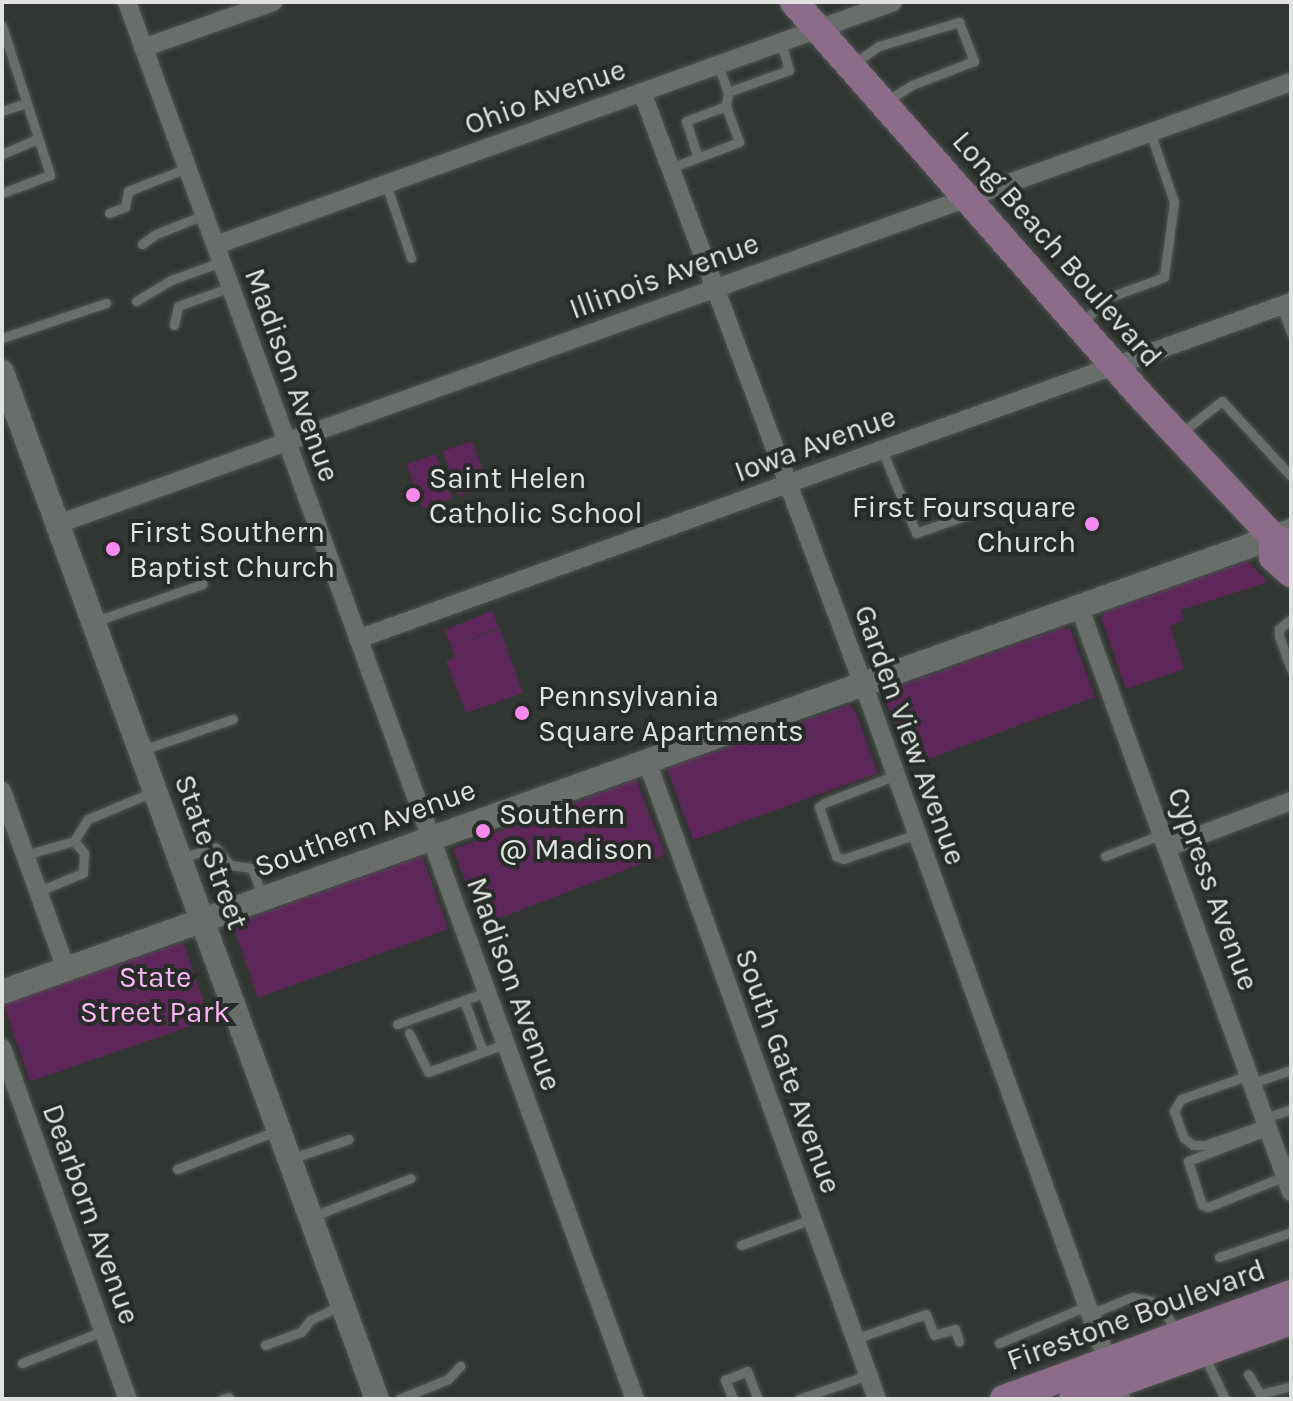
<!DOCTYPE html>
<style>
body{margin:0}
#map{position:relative;width:1293px;height:1401px;overflow:hidden;background:#323633;font-family:Karla,sans-serif}
div>[style]{position:absolute}
[style*='--x']{left:calc(var(--x)*1px);top:calc(var(--y)*1px);width:calc(var(--w)*1px);rotate:calc(var(--a)*1deg)}
.green>*{inset:0;background:#5d2859;transform-origin:0 0}
.roads{filter:drop-shadow(0 0 2px #505551) drop-shadow(0 0 2px #505551)}
.lane>*{height:9px;margin:-4.5px;padding:0 4.5px;transform-origin:4.5px;border-radius:4.5px;background:#696e6a}
.street>*{height:18px;margin:-9px;padding:0 9px;transform-origin:9px;border-radius:9px;background:#696e6a}
.secondary>*{height:24px;margin:-12px;padding:0 12px;transform-origin:12px;border-radius:12px;background:#696e6a}
.primary>*{height:28px;margin:-14px;padding:0 14px;transform-origin:14px;border-radius:14px;background:#8b6c89}
.dots>*{width:22px;height:22px;translate:-50% -50%;box-sizing:border-box;border:4px solid #282c29;border-radius:50%}
span{translate:-50% -50%;white-space:nowrap;text-align:center;line-height:1.15;-webkit-text-stroke:8px #282c29;paint-order:stroke}
.street-label{font-size:30px;color:#dfe2df}
.poi-label{font-size:30px;color:#dfe2df}
.left{translate:0 -50%;text-align:left}
.right{translate:-100% -50%;text-align:right}
.park-label{font-size:30px;color:#fbb4f4}
.frame{position:absolute;inset:0;border:4px solid #dfe2df;pointer-events:none}
</style>
<div id="map">
<div class="green">
<div style="left:472px;top:441px;width:47px;height:31px;rotate:70deg"></div>
<div style="left:436px;top:454px;width:47px;height:31px;rotate:70deg"></div>
<div style="clip-path:polygon(1247px 561px,1268px 582px,1181px 610px,1184px 620px,1170px 626px,1184px 669px,1126px 689px,1101px 618px,1104px 612px)"></div>
<div style="left:492px;top:611px;width:18px;height:51px;rotate:68deg"></div>
<div style="clip-path:polygon(1062px 628px,1070px 629px,1095px 697px,910px 766px,885px 698px,888px 690px)"></div>
<div style="clip-path:polygon(500px 629px,523px 693px,466px 713px,446px 661px,455px 657px,451px 647px)"></div>
<div style="clip-path:polygon(849px 705px,856px 713px,878px 773px,693px 840px,667px 768px)"></div>
<div style="left:636px;top:779px;width:81px;height:196px;rotate:69deg"></div>
<div style="clip-path:polygon(422px 856px,448px 929px,258px 998px,235px 931px,238px 922px)"></div>
<div style="left:183px;top:942px;width:82px;height:190px;rotate:71deg"></div>
</div>
<div class="roads">
<div class="lane">
<div style="--x:2;--y:26;--w:157;--a:72.1"></div>
<div style="--x:50;--y:175;--w:51;--a:159.4"></div>
<div style="--x:853;--y:64;--w:32;--a:-35"></div>
<div style="--x:879;--y:46;--w:84;--a:-16.7"></div>
<div style="--x:959;--y:22;--w:42;--a:69"></div>
<div style="--x:974;--y:61;--w:66;--a:158.8"></div>
<div style="--x:912;--y:85;--w:31;--a:148"></div>
<div style="--x:718;--y:65;--w:29;--a:70"></div>
<div style="--x:728;--y:92;--w:14;--a:98"></div>
<div style="--x:728;--y:92;--w:65;--a:-19.8"></div>
<div style="--x:789;--y:70;--w:29;--a:-106"></div>
<div style="--x:2;--y:111;--w:26;--a:-18"></div>
<div style="--x:2;--y:154;--w:39;--a:-23"></div>
<div style="--x:670;--y:168;--w:74;--a:-20.6"></div>
<div style="--x:739;--y:142;--w:38;--a:-110"></div>
<div style="--x:726;--y:106;--w:43;--a:159.4"></div>
<div style="--x:686;--y:121;--w:38;--a:72"></div>
<div style="--x:386;--y:184;--w:78;--a:71.3"></div>
<div style="--x:109;--y:213;--w:17;--a:-21"></div>
<div style="--x:125;--y:207;--w:16;--a:-79"></div>
<div style="--x:128;--y:191;--w:63;--a:-21.3"></div>
<div style="--x:142;--y:244;--w:17;--a:-36"></div>
<div style="--x:156;--y:234;--w:52;--a:-21.6"></div>
<div style="--x:136;--y:301;--w:41;--a:-31"></div>
<div style="--x:171;--y:280;--w:53;--a:-19.8"></div>
<div style="--x:1281;--y:305;--w:30;--a:70"></div>
<div style="--x:1082;--y:323;--w:35;--a:-45"></div>
<div style="--x:1107;--y:298;--w:61;--a:-20.2"></div>
<div style="--x:1164;--y:277;--w:76;--a:-82.4"></div>
<div style="--x:1174;--y:202;--w:74;--a:-108.9"></div>
<div style="--x:174;--y:325;--w:19;--a:-78"></div>
<div style="--x:178;--y:306;--w:56;--a:-19.7"></div>
<div style="--x:2;--y:338;--w:110;--a:-18.6"></div>
<div style="--x:1181;--y:433;--w:52;--a:-38"></div>
<div style="--x:1222;--y:401;--w:102;--a:47.4"></div>
<div style="--x:882;--y:450;--w:90;--a:67.7"></div>
<div style="--x:916;--y:533;--w:57;--a:-19.4"></div>
<div style="--x:1291;--y:619;--w:16;--a:140"></div>
<div style="--x:1279;--y:629;--w:7;--a:90"></div>
<div style="--x:1279;--y:636;--w:35;--a:70"></div>
<div style="--x:93;--y:622;--w:116;--a:-19.1"></div>
<div style="--x:142;--y:750;--w:96;--a:-18.8"></div>
<div style="--x:896;--y:775;--w:77;--a:158.7"></div>
<div style="--x:824;--y:803;--w:6;--a:141"></div>
<div style="--x:819;--y:807;--w:52;--a:70.9"></div>
<div style="--x:836;--y:856;--w:8;--a:23"></div>
<div style="--x:843;--y:859;--w:78;--a:-18.7"></div>
<div style="--x:74;--y:841;--w:26;--a:-58"></div>
<div style="--x:88;--y:819;--w:70;--a:-22.6"></div>
<div style="--x:25;--y:855;--w:51;--a:-15.9"></div>
<div style="--x:74;--y:841;--w:16;--a:50"></div>
<div style="--x:84;--y:853;--w:20;--a:93"></div>
<div style="--x:83;--y:873;--w:48;--a:157.8"></div>
<div style="--x:1105;--y:856;--w:62;--a:-20.8"></div>
<div style="--x:180;--y:858;--w:37;--a:-17"></div>
<div style="--x:215;--y:847;--w:23;--a:50"></div>
<div style="--x:230;--y:865;--w:22;--a:8"></div>
<div style="--x:252;--y:868;--w:30;--a:70"></div>
<div style="--x:464;--y:1000;--w:55;--a:69.9"></div>
<div style="--x:397;--y:1024;--w:96;--a:-19.6"></div>
<div style="--x:409;--y:1033;--w:43;--a:64"></div>
<div style="--x:428;--y:1072;--w:82;--a:-20"></div>
<div style="--x:1249;--y:1075;--w:72;--a:160.6"></div>
<div style="--x:1181;--y:1099;--w:14;--a:120"></div>
<div style="--x:1174;--y:1111;--w:29;--a:70"></div>
<div style="--x:1184;--y:1138;--w:11;--a:38"></div>
<div style="--x:1193;--y:1145;--w:12;--a:0"></div>
<div style="--x:1205;--y:1145;--w:65;--a:-19"></div>
<div style="--x:1252;--y:1083;--w:41;--a:-18.4"></div>
<div style="--x:1265;--y:1118;--w:28;--a:-19"></div>
<div style="--x:1269;--y:1130;--w:87;--a:159.1"></div>
<div style="--x:1188;--y:1161;--w:46;--a:72.3"></div>
<div style="--x:1202;--y:1205;--w:6;--a:18"></div>
<div style="--x:1208;--y:1207;--w:83;--a:-21.9"></div>
<div style="--x:290;--y:1159;--w:62;--a:-18.7"></div>
<div style="--x:177;--y:1169;--w:106;--a:-21"></div>
<div style="--x:311;--y:1217;--w:107;--a:-21.3"></div>
<div style="--x:741;--y:1245;--w:76;--a:-20.1"></div>
<div style="--x:1219;--y:1257;--w:76;--a:-19.1"></div>
<div style="--x:1090;--y:1314;--w:45;--a:-22"></div>
<div style="--x:1132;--y:1297;--w:11;--a:10"></div>
<div style="--x:1143;--y:1299;--w:16;--a:15"></div>
<div style="--x:1158;--y:1303;--w:36;--a:56"></div>
<div style="--x:855;--y:1339;--w:75;--a:-19.4"></div>
<div style="--x:926;--y:1314;--w:22;--a:69"></div>
<div style="--x:934;--y:1335;--w:22;--a:-16"></div>
<div style="--x:955;--y:1329;--w:13;--a:72"></div>
<div style="--x:999;--y:1343;--w:95;--a:-22.8"></div>
<div style="--x:265;--y:1345;--w:38;--a:-20"></div>
<div style="--x:301;--y:1332;--w:15;--a:-53"></div>
<div style="--x:310;--y:1320;--w:33;--a:-25"></div>
<div style="--x:1204;--y:1355;--w:49;--a:64.5"></div>
<div style="--x:22;--y:1363;--w:87;--a:-21.6"></div>
<div style="--x:1248;--y:1374;--w:23;--a:59"></div>
<div style="--x:1260;--y:1394;--w:32;--a:-14"></div>
<div style="--x:222;--y:1399;--w:7;--a:-16"></div>
<div style="--x:399;--y:1399;--w:53;--a:-22.2"></div>
<div style="--x:448;--y:1379;--w:18;--a:-47"></div>
<div style="--x:733;--y:1399;--w:21;--a:-113"></div>
<div style="--x:725;--y:1380;--w:24;--a:-22"></div>
<div style="--x:747;--y:1371;--w:30;--a:69"></div>
<div style="--x:799;--y:1399;--w:73;--a:-19.2"></div>
</div>
<div class="street">
<div style="--x:127;--y:2;--w:1486;--a:70.02"></div>
<div style="--x:143;--y:48;--w:138;--a:-19.5"></div>
<div style="--x:642;--y:92;--w:649;--a:69.53"></div>
<div style="--x:869;--y:700;--w:743;--a:70.18"></div>
<div style="--x:216;--y:245;--w:719;--a:-19.74"></div>
<div style="--x:58;--y:524;--w:1310;--a:-19.72"></div>
<div style="--x:1079;--y:606;--w:623;--a:70.11"></div>
<div style="--x:358;--y:639;--w:992;--a:-19.86"></div>
<div style="--x:647;--y:761;--w:678;--a:70.18"></div>
<div style="--x:2;--y:791;--w:189;--a:70.2"></div>
<div style="--x:1168;--y:847;--w:131;--a:-20.5"></div>
<div style="--x:2;--y:1048;--w:373;--a:70.3"></div>
</div>
<div class="secondary">
<div style="--x:2;--y:372;--w:1093;--a:69.94"></div>
<div style="--x:2;--y:992;--w:1369;--a:-19.68"></div>
</div>
<div class="primary">
<div style="--x:794;--y:2;--w:526;--a:48.62"></div>
<div style="--x:1142;--y:397;--w:192;--a:46.9"></div>
<div style="--x:1273;--y:537;--w:21;--a:29"></div>
<div style="--x:1273;--y:537;--w:20;--a:90"></div>
<div style="--x:1273;--y:557;--w:24;--a:42"></div>
<div style="--x:1004;--y:1399;--w:306;--a:-20.1"></div>
<div style="--x:1073;--y:1399;--w:232;--a:-19.7"></div>
</div>
</div>
<div class="dots">
<div style="left:413px;top:495px;background:#f689ed"></div>
<div style="left:1092px;top:524px;background:#f689ed"></div>
<div style="left:113px;top:549px;background:#f689ed"></div>
<div style="left:522px;top:713px;background:#f689ed"></div>
<div style="left:483px;top:831px;background:#f689ed"></div>
</div>
<div class="street-label">
<span style="left:545px;top:97px;rotate:-20deg">Ohio Avenue</span>
<span style="left:1057px;top:249px;rotate:49deg">Long Beach Boulevard</span>
<span style="left:664px;top:276px;rotate:-20deg">Illinois Avenue</span>
<span style="left:292px;top:375px;rotate:70deg">Madison Avenue</span>
<span style="left:815px;top:444px;rotate:-20deg">Iowa Avenue</span>
<span style="left:910px;top:735px;rotate:70deg">Garden View Avenue</span>
<span style="left:365px;top:828px;rotate:-20deg">Southern Avenue</span>
<span style="left:211px;top:852px;rotate:70deg">State Street</span>
<span style="left:1213px;top:889px;rotate:70deg">Cypress Avenue</span>
<span style="left:514px;top:984px;rotate:70deg">Madison Avenue</span>
<span style="left:788px;top:1071px;rotate:70deg">South Gate Avenue</span>
<span style="left:91px;top:1214px;rotate:70deg">Dearborn Avenue</span>
<span style="left:1136px;top:1315px;rotate:-20deg">Firestone Boulevard</span>
</div>
<div class="poi-label">
<span class="left" style="left:429px;top:495px">Saint Helen<br>Catholic School</span>
<span class="right" style="left:1076px;top:524px">First Foursquare<br>Church</span>
<span class="left" style="left:129px;top:549px">First Southern<br>Baptist Church</span>
<span class="left" style="left:538px;top:713px">Pennsylvania<br>Square Apartments</span>
<span class="left" style="left:499px;top:831px">Southern<br>@ Madison</span>
</div>
<div class="park-label">
<span style="left:155px;top:994px">State<br>Street Park</span>
</div>
<div class="frame"></div>
</div>
